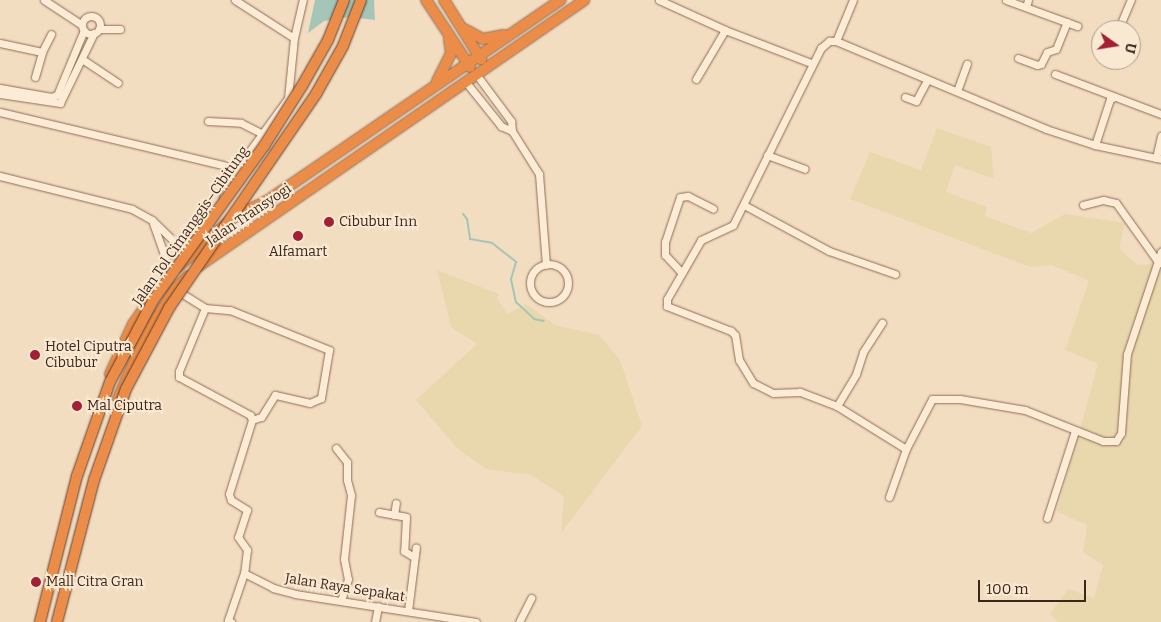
<!DOCTYPE html>
<meta charset="utf-8">
<style>
body{margin:0}
#map{position:relative;width:1161px;height:622px;overflow:hidden;background:#f3ddc1;font-family:Bitter,serif}
div>[style]{position:absolute}
[style*='--x']{left:calc(var(--x)*1px);top:calc(var(--y)*1px);width:calc(var(--w)*1px);rotate:calc(var(--a)*1deg)}
.farmland>*{inset:0;background:#e9d7ad}
.water>*{inset:0;background:#a4c5b7}
.stream>*{height:2px;margin:-1px;padding:0 1px;transform-origin:1px;border-radius:1px;background:#a4c5b7}
.roads{filter:drop-shadow(0 0 1px #8f6c56) drop-shadow(0 0 1px #8f6c56)}
.minor>*{height:7px;margin:-3.5px;padding:0 3.5px;transform-origin:3.5px;border-radius:3.5px;background:#fcebd5}
.minor>.ring{margin:-3.5px;padding:0;box-sizing:content-box;background:none;border:7px solid #fcebd5;border-radius:50%}
.highway>*{height:10px;margin:-5px;padding:0 5px;transform-origin:5px;border-radius:5px;background:#eb8d48}
.bridges{filter:drop-shadow(0 0 1px #5c3b2b) drop-shadow(0 0 1px #5c3b2b)}
.highway-bridge>*{height:10px;margin:-5px;padding:0 5px;transform-origin:5px;border-radius:5px;background:#eb8d48}
.dots>*{width:14px;height:14px;translate:-50% -50%;box-sizing:border-box;border:2px solid #f9e8d2;border-radius:50%}
span{translate:-50% -50%;white-space:nowrap;text-align:center;line-height:1.15;-webkit-text-stroke:4px #f9e8d2;paint-order:stroke}
.street-label{font-size:14px;color:#3d271c}
.poi-label{font-size:14px;color:#3d271c}
.left{translate:0 -50%;text-align:left}
.north{position:absolute;left:1091px;top:20px;width:50px;height:50px;box-sizing:border-box;background:#f9e8d2;border:1px solid #ae9b89;border-radius:50%;rotate:103deg;font-size:14px;font-weight:700;line-height:20px;text-align:center;color:#3d271c}
.north::after{content:'';display:block;margin:auto;width:18px;height:22px;background:#a41f33;clip-path:polygon(50% 0,100% 100%,50% 72%,0 100%)}
.scale{position:absolute;left:978px;top:580px;width:108px;height:22px;box-sizing:border-box;border:2px solid #3d271c;border-top:0;padding-left:6px;font-size:15px;line-height:18px;white-space:nowrap;color:#3d271c;-webkit-text-stroke:4px #f9e8d2;paint-order:stroke}
</style>
<div id="map">
<div class="farmland">
<div style="clip-path:polygon(937px 128px,991px 147px,994px 179px,955px 165px,946px 192px,987px 207px,985px 216px,1031px 233px,1065px 214px,1125px 223px,1119px 249px,1138px 265px,1159px 263px,1161px 239px,1161px 622px,1059px 622px,1050px 614px,1068px 589px,1094px 598px,1103px 565px,1083px 552px,1087px 525px,1057px 512px,1098px 364px,1065px 350px,1089px 281px,1052px 265px,1030px 267px,850px 199px,870px 152px,921px 170px)"></div>
<div style="clip-path:polygon(437px 270px,499px 294px,497px 298px,507px 314px,526px 304px,555px 325px,599px 335px,620px 360px,642px 426px,561px 533px,564px 496px,531px 475px,486px 469px,457px 448px,416px 400px,477px 344px,451px 327px)"></div>
</div>
<div class="water">
<div style="clip-path:polygon(315px 0,374px 0,375px 20px,349px 17px,324px 21px,308px 33px)"></div>
</div>
<div class="stream">
<div style="--x:463;--y:214;--w:6;--a:51"></div>
<div style="--x:467;--y:219;--w:20;--a:81"></div>
<div style="--x:470;--y:239;--w:22;--a:10"></div>
<div style="--x:492;--y:243;--w:31;--a:38"></div>
<div style="--x:516;--y:262;--w:18;--a:106"></div>
<div style="--x:511;--y:279;--w:24;--a:78"></div>
<div style="--x:516;--y:302;--w:25;--a:43"></div>
<div style="--x:534;--y:319;--w:10;--a:11"></div>
</div>
<div class="roads">
<div class="minor">
<div style="--x:44;--y:0;--w:45;--a:33.3"></div>
<div style="--x:235;--y:0;--w:70;--a:32.8"></div>
<div style="--x:659;--y:0;--w:72;--a:24.4"></div>
<div style="--x:725;--y:30;--w:92;--a:21"></div>
<div style="--x:1006;--y:0;--w:76;--a:20.1"></div>
<div style="--x:1026;--y:7;--w:7;--a:-74"></div>
<div class="ring" style="left:82px;top:16px;width:11px;height:11px"></div>
<div style="--x:99;--y:29;--w:21;--a:0"></div>
<div style="--x:1118;--y:30;--w:33;--a:-67"></div>
<div style="--x:836;--y:41;--w:44;--a:-67.5"></div>
<div style="--x:0;--y:43;--w:43;--a:12.1"></div>
<div style="--x:42;--y:52;--w:20;--a:-63"></div>
<div style="--x:1018;--y:58;--w:20;--a:20"></div>
<div style="--x:1037;--y:65;--w:4;--a:-14"></div>
<div style="--x:1041;--y:64;--w:13;--a:-63"></div>
<div style="--x:1047;--y:52;--w:9;--a:-18"></div>
<div style="--x:1056;--y:49;--w:29;--a:-68"></div>
<div style="--x:82;--y:59;--w:43;--a:33.7"></div>
<div style="--x:476;--y:74;--w:59;--a:53.3"></div>
<div style="--x:511;--y:121;--w:10;--a:84"></div>
<div style="--x:512;--y:131;--w:51;--a:57.9"></div>
<div style="--x:539;--y:174;--w:91;--a:85.6"></div>
<div style="--x:1055;--y:74;--w:113;--a:20.7"></div>
<div style="--x:35;--y:77;--w:26;--a:-74"></div>
<div style="--x:696;--y:79;--w:57;--a:-59.4"></div>
<div style="--x:465;--y:81;--w:58;--a:51.3"></div>
<div style="--x:501;--y:126;--w:12;--a:24"></div>
<div style="--x:0;--y:88;--w:52;--a:10"></div>
<div style="--x:51;--y:97;--w:6;--a:-18"></div>
<div style="--x:57;--y:95;--w:70;--a:-67.4"></div>
<div style="--x:957;--y:91;--w:29;--a:-70"></div>
<div style="--x:0;--y:94;--w:61;--a:8.5"></div>
<div style="--x:60;--y:103;--w:78;--a:-64.1"></div>
<div style="--x:905;--y:97;--w:12;--a:20"></div>
<div style="--x:916;--y:101;--w:24;--a:-62"></div>
<div style="--x:0;--y:112;--w:232;--a:13.4"></div>
<div style="--x:208;--y:121;--w:33;--a:3"></div>
<div style="--x:241;--y:123;--w:22;--a:27"></div>
<div style="--x:1095;--y:145;--w:48;--a:-71.9"></div>
<div style="--x:1110;--y:99;--w:5;--a:-22"></div>
<div style="--x:767;--y:155;--w:40;--a:20.2"></div>
<div style="--x:1156;--y:158;--w:23;--a:-77"></div>
<div style="--x:0;--y:176;--w:136;--a:14"></div>
<div style="--x:132;--y:209;--w:23;--a:29"></div>
<div style="--x:152;--y:220;--w:52;--a:44.2"></div>
<div style="--x:223;--y:197;--w:42;--a:-61.6"></div>
<div style="--x:243;--y:160;--w:77;--a:-54"></div>
<div style="--x:288;--y:98;--w:60;--a:-84.3"></div>
<div style="--x:294;--y:38;--w:39;--a:-77"></div>
<div style="--x:744;--y:205;--w:97;--a:28.4"></div>
<div style="--x:829;--y:251;--w:70;--a:19.2"></div>
<div style="--x:1083;--y:205;--w:21;--a:-14"></div>
<div style="--x:1103;--y:200;--w:13;--a:13"></div>
<div style="--x:1116;--y:203;--w:74;--a:54.4"></div>
<div style="--x:153;--y:223;--w:54;--a:70.6"></div>
<div class="ring" style="left:530px;top:264px;width:31px;height:31px"></div>
<div style="--x:681;--y:272;--w:23;--a:-133"></div>
<div style="--x:665;--y:255;--w:13;--a:-90"></div>
<div style="--x:665;--y:242;--w:47;--a:-71.6"></div>
<div style="--x:680;--y:197;--w:8;--a:-7"></div>
<div style="--x:688;--y:196;--w:28;--a:27"></div>
<div style="--x:178;--y:291;--w:32;--a:32"></div>
<div style="--x:205;--y:308;--w:68;--a:112.4"></div>
<div style="--x:179;--y:371;--w:6;--a:90"></div>
<div style="--x:179;--y:377;--w:81;--a:28.2"></div>
<div style="--x:250;--y:415;--w:5;--a:68"></div>
<div style="--x:252;--y:420;--w:77;--a:107.3"></div>
<div style="--x:229;--y:494;--w:6;--a:72"></div>
<div style="--x:231;--y:500;--w:19;--a:32"></div>
<div style="--x:247;--y:510;--w:28;--a:108"></div>
<div style="--x:238;--y:537;--w:16;--a:55"></div>
<div style="--x:247;--y:550;--w:23;--a:97"></div>
<div style="--x:244;--y:573;--w:50;--a:108.8"></div>
<div style="--x:228;--y:620;--w:4;--a:34"></div>
<div style="--x:205;--y:308;--w:25;--a:5"></div>
<div style="--x:230;--y:310;--w:107;--a:22"></div>
<div style="--x:329;--y:350;--w:49;--a:99.5"></div>
<div style="--x:321;--y:398;--w:12;--a:156"></div>
<div style="--x:310;--y:403;--w:36;--a:-167"></div>
<div style="--x:275;--y:395;--w:26;--a:122"></div>
<div style="--x:261;--y:417;--w:9;--a:162"></div>
<div style="--x:837;--y:406;--w:37;--a:-59"></div>
<div style="--x:856;--y:374;--w:23;--a:-72"></div>
<div style="--x:863;--y:352;--w:35;--a:-57"></div>
<div style="--x:336;--y:448;--w:18;--a:52"></div>
<div style="--x:347;--y:462;--w:18;--a:90"></div>
<div style="--x:347;--y:480;--w:16;--a:75"></div>
<div style="--x:351;--y:495;--w:64;--a:96.2"></div>
<div style="--x:344;--y:559;--w:20;--a:79"></div>
<div style="--x:348;--y:579;--w:22;--a:108"></div>
<div style="--x:906;--y:449;--w:81;--a:-148.1"></div>
<div style="--x:837;--y:406;--w:40;--a:-159"></div>
<div style="--x:800;--y:392;--w:27;--a:178"></div>
<div style="--x:773;--y:393;--w:22;--a:-153"></div>
<div style="--x:753;--y:383;--w:27;--a:-121"></div>
<div style="--x:739;--y:360;--w:25;--a:-99"></div>
<div style="--x:735;--y:335;--w:6;--a:-135"></div>
<div style="--x:731;--y:331;--w:69;--a:-158.7"></div>
<div style="--x:667;--y:306;--w:7;--a:-90"></div>
<div style="--x:667;--y:299;--w:68;--a:-60"></div>
<div style="--x:701;--y:240;--w:35;--a:-25"></div>
<div style="--x:733;--y:225;--w:198;--a:-63.6"></div>
<div style="--x:821;--y:48;--w:11;--a:-41"></div>
<div style="--x:829;--y:41;--w:7;--a:0"></div>
<div style="--x:836;--y:41;--w:228;--a:22.7"></div>
<div style="--x:1046;--y:129;--w:52;--a:18.1"></div>
<div style="--x:1095;--y:145;--w:67;--a:12"></div>
<div style="--x:889;--y:497;--w:51;--a:-70.5"></div>
<div style="--x:906;--y:449;--w:56;--a:-62.5"></div>
<div style="--x:932;--y:399;--w:28;--a:0"></div>
<div style="--x:960;--y:399;--w:66;--a:9.6"></div>
<div style="--x:1025;--y:410;--w:84;--a:21.7"></div>
<div style="--x:1103;--y:441;--w:13;--a:0"></div>
<div style="--x:1116;--y:441;--w:9;--a:-58"></div>
<div style="--x:1121;--y:433;--w:79;--a:-85.7"></div>
<div style="--x:1127;--y:354;--w:108;--a:-71.6"></div>
<div style="--x:379;--y:512;--w:27;--a:10"></div>
<div style="--x:406;--y:517;--w:34;--a:93"></div>
<div style="--x:404;--y:551;--w:12;--a:31"></div>
<div style="--x:394;--y:515;--w:12;--a:-81"></div>
<div style="--x:1047;--y:518;--w:91;--a:-72.2"></div>
<div style="--x:244;--y:573;--w:33;--a:27"></div>
<div style="--x:273;--y:588;--w:23;--a:15"></div>
<div style="--x:295;--y:594;--w:183;--a:8.8"></div>
<div style="--x:408;--y:611;--w:64;--a:-82.9"></div>
<div style="--x:375;--y:622;--w:16;--a:-79"></div>
<div style="--x:519;--y:622;--w:27;--a:-63"></div>
</div>
<div class="highway">
<div style="--x:426;--y:0;--w:80;--a:56.7"></div>
<div style="--x:444;--y:0;--w:70;--a:57.9"></div>
<div style="--x:464;--y:29;--w:21;--a:28"></div>
<div style="--x:483;--y:39;--w:21;--a:-11"></div>
<div style="--x:437;--y:81;--w:31;--a:-63"></div>
<div style="--x:451;--y:53;--w:14;--a:-98"></div>
<div style="--x:199;--y:266;--w:468;--a:-34.6"></div>
<div style="--x:178;--y:267;--w:75;--a:-41.8"></div>
<div style="--x:234;--y:217;--w:37;--a:-26"></div>
<div style="--x:267;--y:201;--w:356;--a:-34.4"></div>
<div style="--x:110;--y:374;--w:55;--a:-65.3"></div>
<div style="--x:133;--y:324;--w:35;--a:-55"></div>
<div style="--x:118;--y:399;--w:69;--a:-66.8"></div>
<div style="--x:145;--y:336;--w:56;--a:-57.4"></div>
<div style="--x:175;--y:289;--w:18;--a:-45"></div>
</div>
</div>
<div class="bridges">
<div class="highway-bridge">
<div style="--x:40;--y:622;--w:151;--a:-75.8"></div>
<div style="--x:77;--y:476;--w:100;--a:-70.7"></div>
<div style="--x:110;--y:382;--w:94;--a:-62.1"></div>
<div style="--x:154;--y:299;--w:188;--a:-54.3"></div>
<div style="--x:264;--y:146;--w:71;--a:-57.7"></div>
<div style="--x:302;--y:86;--w:53;--a:-60.5"></div>
<div style="--x:328;--y:40;--w:43;--a:-68.2"></div>
<div style="--x:57;--y:622;--w:147;--a:-75.4"></div>
<div style="--x:94;--y:480;--w:96;--a:-70.6"></div>
<div style="--x:126;--y:389;--w:92;--a:-62"></div>
<div style="--x:169;--y:308;--w:260;--a:-55.5"></div>
<div style="--x:316;--y:94;--w:55;--a:-60.6"></div>
<div style="--x:343;--y:46;--w:49;--a:-68.6"></div>
</div>
</div>
<div class="dots">
<div style="left:329px;top:222px;background:#a41f33"></div>
<div style="left:298px;top:236px;background:#a41f33"></div>
<div style="left:35px;top:355px;background:#a41f33"></div>
<div style="left:77px;top:406px;background:#a41f33"></div>
<div style="left:36px;top:582px;background:#a41f33"></div>
</div>
<div class="street-label">
<span style="left:249px;top:215px;rotate:-34deg">Jalan Transyogi</span>
<span style="left:191px;top:226px;rotate:-55deg">Jalan Tol Cimanggis–Cibitung</span>
<span style="left:345px;top:588px;rotate:9deg">Jalan Raya Sepakat</span>
</div>
<div class="poi-label">
<span class="left" style="left:339px;top:222px">Cibubur Inn</span>
<span style="left:298px;top:252px">Alfamart</span>
<span class="left" style="left:45px;top:355px">Hotel Ciputra<br>Cibubur</span>
<span class="left" style="left:87px;top:406px">Mal Ciputra</span>
<span class="left" style="left:46px;top:582px">Mall Citra Gran</span>
</div>
<div class="north">U</div>
<div class="scale">100 m</div>
</div>
